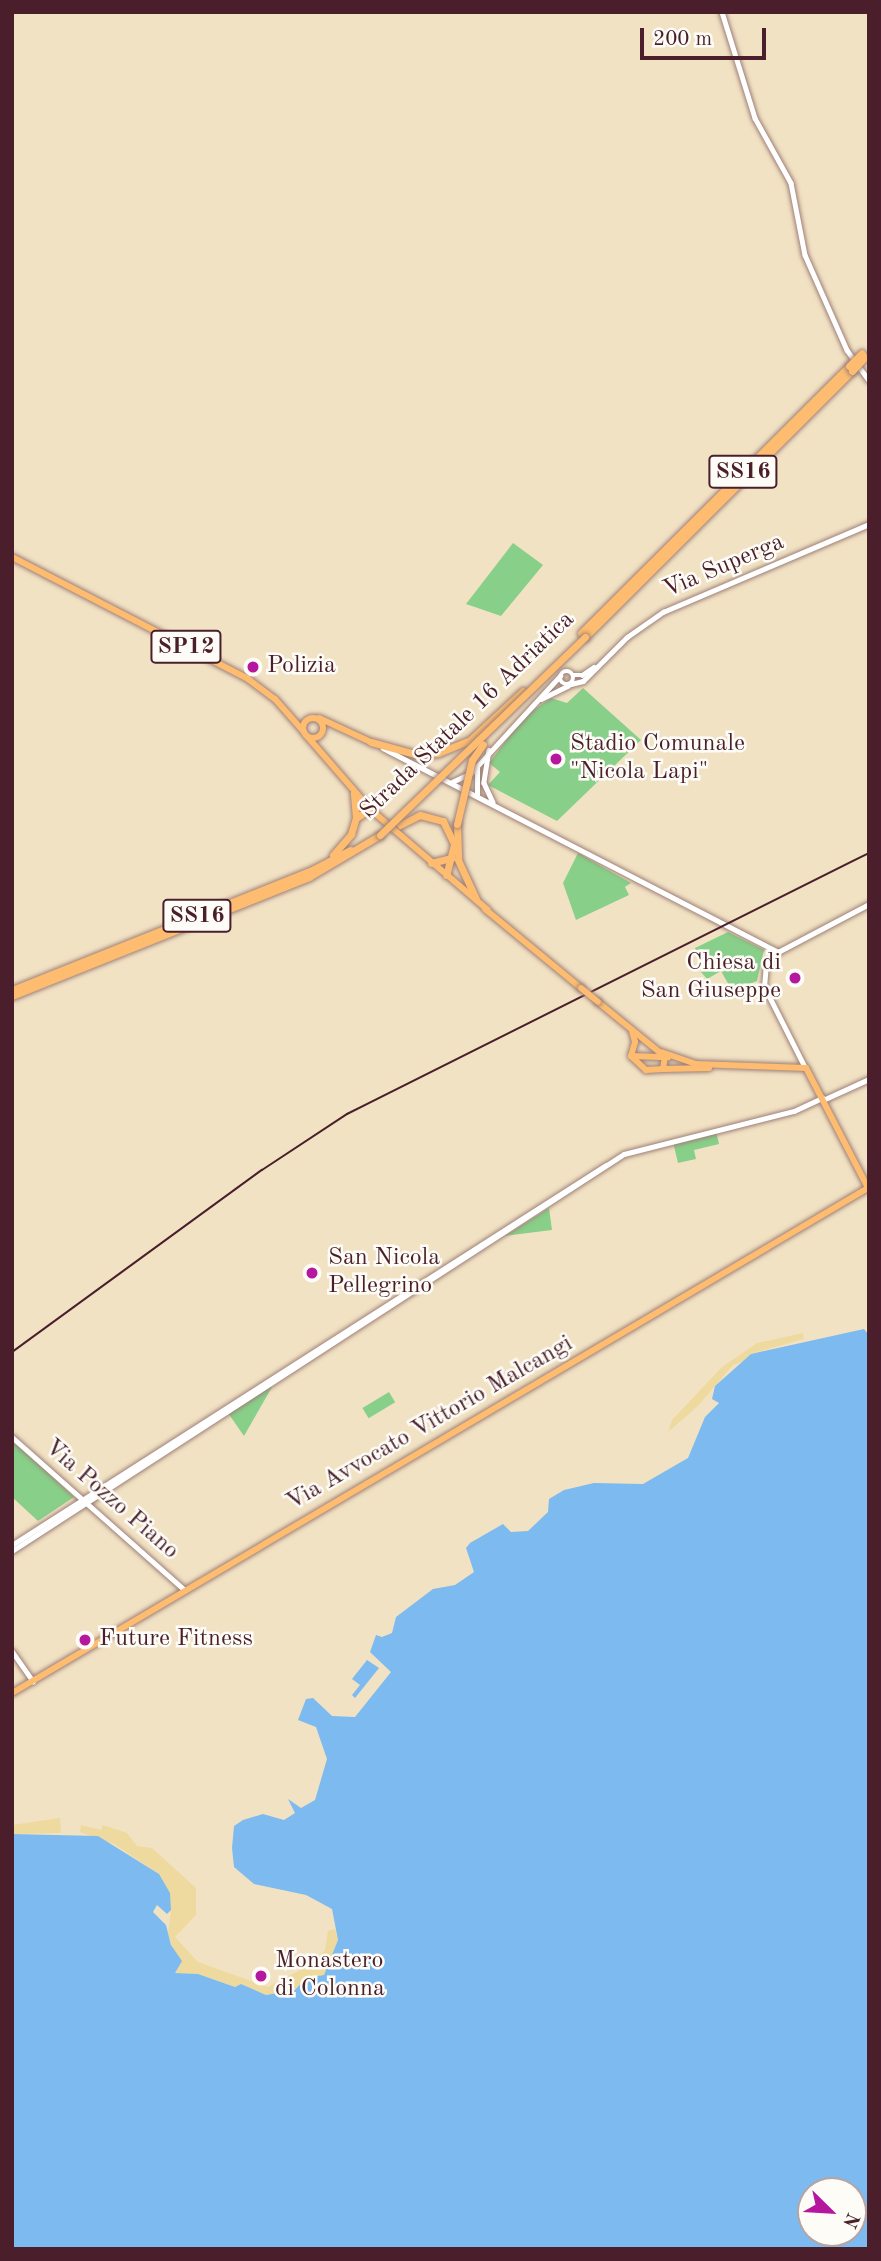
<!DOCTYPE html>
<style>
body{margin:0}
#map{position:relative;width:881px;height:2261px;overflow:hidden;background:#f2e2c4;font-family:"Old Standard TT",serif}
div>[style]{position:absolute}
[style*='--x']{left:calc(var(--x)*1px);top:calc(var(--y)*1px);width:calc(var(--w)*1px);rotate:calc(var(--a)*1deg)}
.green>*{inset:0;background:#88cf89;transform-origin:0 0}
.sand>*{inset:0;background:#eeda9e}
.water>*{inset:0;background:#7dbaef}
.roads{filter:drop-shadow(0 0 2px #9e8078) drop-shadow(0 0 2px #9e8078)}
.minor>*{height:4.5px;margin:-2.25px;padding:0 2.25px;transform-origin:2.25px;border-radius:2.25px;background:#fff}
.minor>.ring{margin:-2.25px;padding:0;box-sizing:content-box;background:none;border:4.5px solid #fff;border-radius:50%}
.major>*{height:6px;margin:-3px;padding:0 3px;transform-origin:3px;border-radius:3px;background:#fdbc6f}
.major>.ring{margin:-3px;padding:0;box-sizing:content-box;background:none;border:6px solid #fdbc6f;border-radius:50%}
.highway>*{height:7px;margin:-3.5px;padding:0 3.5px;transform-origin:3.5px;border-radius:3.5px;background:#fdbc6f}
.rail>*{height:2px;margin:-1px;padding:0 1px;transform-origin:1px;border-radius:1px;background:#4a1f2b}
.bridges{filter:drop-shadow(0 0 2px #9e8078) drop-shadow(0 0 2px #9e8078)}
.major-bridge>*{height:6px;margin:-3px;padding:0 3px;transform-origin:3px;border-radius:3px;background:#fdbc6f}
.highway-bridge>*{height:7px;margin:-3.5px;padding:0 3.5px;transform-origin:3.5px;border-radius:3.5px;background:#fdbc6f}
.dots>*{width:19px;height:19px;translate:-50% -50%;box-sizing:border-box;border:4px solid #fdfcf7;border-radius:50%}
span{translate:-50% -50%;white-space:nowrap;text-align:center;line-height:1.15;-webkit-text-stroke:5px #fdfcf7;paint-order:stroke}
.shield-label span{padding:2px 5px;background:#fdfcf7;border:2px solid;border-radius:5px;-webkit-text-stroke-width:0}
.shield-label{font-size:23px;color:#4a1f2b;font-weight:700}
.street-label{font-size:24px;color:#4a1f2b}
.poi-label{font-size:24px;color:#4a1f2b}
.left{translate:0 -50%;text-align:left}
.right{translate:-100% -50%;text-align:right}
.frame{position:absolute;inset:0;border:14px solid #4a1f2b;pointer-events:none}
.north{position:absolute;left:797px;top:2177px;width:70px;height:70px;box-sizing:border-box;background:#fdfcf7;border:2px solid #b5a4a5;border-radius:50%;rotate:114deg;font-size:19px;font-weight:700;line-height:28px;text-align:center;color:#4a1f2b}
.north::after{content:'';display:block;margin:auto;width:24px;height:32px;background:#b5179e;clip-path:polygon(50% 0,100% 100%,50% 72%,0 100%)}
.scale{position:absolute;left:640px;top:28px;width:126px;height:32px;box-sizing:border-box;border:4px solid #4a1f2b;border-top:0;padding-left:9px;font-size:21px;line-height:24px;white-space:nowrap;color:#4a1f2b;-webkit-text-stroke:5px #fdfcf7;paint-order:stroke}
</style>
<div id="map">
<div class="green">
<div style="clip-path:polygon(513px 543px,543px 565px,501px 616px,466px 604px)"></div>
<div style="clip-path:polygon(583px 688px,641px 740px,557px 821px,488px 785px,500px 772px,489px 763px,525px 716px,551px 698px,567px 703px)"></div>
<div style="clip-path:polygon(578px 853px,631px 883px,625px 887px,629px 895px,576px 920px,563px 883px)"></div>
<div style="clip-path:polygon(728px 932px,764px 950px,757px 981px,739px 988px,730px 987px,721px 971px,707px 979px,701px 972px,695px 948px)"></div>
<div style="clip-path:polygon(716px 1131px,719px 1144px,694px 1150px,696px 1159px,678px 1163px,673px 1142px)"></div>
<div style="clip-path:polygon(549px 1208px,552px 1230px,505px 1236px)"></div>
<div style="clip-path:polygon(272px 1383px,272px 1387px,244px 1436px,228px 1413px)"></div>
<div style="left:389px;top:1392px;width:12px;height:31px;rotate:59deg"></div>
<div style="clip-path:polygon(12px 1440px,74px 1497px,38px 1521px,12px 1497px)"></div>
</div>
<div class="sand">
<div style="clip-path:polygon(803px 1333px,804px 1339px,750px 1354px,750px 1359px,733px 1365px,697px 1407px,668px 1432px,672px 1420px,722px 1367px,757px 1343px)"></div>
<div style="clip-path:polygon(60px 1818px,61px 1833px,12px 1834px,12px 1825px)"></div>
<div style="clip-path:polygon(81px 1825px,101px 1830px,103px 1825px,127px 1833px,137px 1846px,152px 1848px,196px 1888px,196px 1915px,175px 1937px,198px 1962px,268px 1987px,315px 1962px,325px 1950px,328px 1931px,335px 1929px,338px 1940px,333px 1962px,324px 1975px,306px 1978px,295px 1990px,266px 1995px,241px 1984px,235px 1987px,198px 1974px,175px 1973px,175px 1955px,168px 1933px,171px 1910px,159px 1874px,114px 1844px,80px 1832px)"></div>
</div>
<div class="water">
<div style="clip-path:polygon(evenodd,864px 1329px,869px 1335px,869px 2249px,12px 2249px,12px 1834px,98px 1836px,159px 1874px,170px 1893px,171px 1910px,167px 1914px,157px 1905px,153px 1912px,166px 1925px,171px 1945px,182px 1961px,175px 1973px,198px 1974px,235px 1987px,241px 1984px,266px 1995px,295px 1990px,306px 1978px,324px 1975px,338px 1940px,332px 1909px,306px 1895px,254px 1884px,234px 1867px,232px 1848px,234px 1826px,243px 1820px,263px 1814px,284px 1820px,295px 1813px,288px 1799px,301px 1808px,315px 1800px,327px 1759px,316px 1727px,298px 1720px,306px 1699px,313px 1698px,332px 1716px,355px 1717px,391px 1672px,370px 1652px,376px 1635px,382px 1637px,392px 1633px,396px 1617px,433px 1589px,455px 1585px,474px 1572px,466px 1548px,470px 1543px,503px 1524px,511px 1532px,528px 1531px,548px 1512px,549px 1499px,564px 1490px,594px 1483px,643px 1484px,688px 1458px,705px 1417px,719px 1403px,712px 1399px,715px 1386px,751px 1354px,864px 1329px,811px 2191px,853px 2191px,853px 2233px,811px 2233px,811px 2191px)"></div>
<div style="clip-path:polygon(367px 1660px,379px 1668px,355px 1698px,352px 1695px,360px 1685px,352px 1679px)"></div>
</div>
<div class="roads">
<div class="minor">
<div style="--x:722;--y:12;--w:111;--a:72.7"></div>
<div style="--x:755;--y:118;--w:74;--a:61"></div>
<div style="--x:791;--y:183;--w:73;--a:79"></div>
<div style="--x:805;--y:255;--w:104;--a:66.1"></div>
<div style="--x:847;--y:350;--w:37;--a:54"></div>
<div class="ring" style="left:560px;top:671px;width:9.5px;height:9.5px"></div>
<div style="--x:574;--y:675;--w:8;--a:0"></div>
<div style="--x:582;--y:675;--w:14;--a:-34"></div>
<div style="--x:571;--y:684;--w:12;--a:-14"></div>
<div style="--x:583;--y:681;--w:62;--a:-45"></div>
<div style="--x:627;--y:637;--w:44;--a:-34.8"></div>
<div style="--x:663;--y:612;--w:224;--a:-23.1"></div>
<div style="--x:541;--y:699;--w:30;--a:-26"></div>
<div style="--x:383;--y:748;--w:445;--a:27.3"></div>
<div style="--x:489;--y:750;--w:33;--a:99"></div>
<div style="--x:484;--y:783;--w:21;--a:65"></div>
<div style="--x:452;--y:782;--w:21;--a:-25"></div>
<div style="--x:471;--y:773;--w:132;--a:-47.5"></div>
<div style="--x:477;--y:795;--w:28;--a:-90"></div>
<div style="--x:805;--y:1068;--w:91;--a:-116.8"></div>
<div style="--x:764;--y:987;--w:23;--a:-85"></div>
<div style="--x:766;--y:964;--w:17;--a:-45"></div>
<div style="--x:778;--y:952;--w:103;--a:-27.8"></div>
<div style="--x:823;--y:1100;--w:51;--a:-24.5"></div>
<div style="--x:12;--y:1437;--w:231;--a:41.5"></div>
<div style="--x:12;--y:1545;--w:705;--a:-32.61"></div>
<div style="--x:12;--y:1551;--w:729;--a:-32.97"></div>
<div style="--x:624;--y:1154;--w:175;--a:-14.2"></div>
<div style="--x:794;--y:1111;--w:31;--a:-25"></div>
<div style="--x:12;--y:1651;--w:37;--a:55"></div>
</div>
<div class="major">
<div style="--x:12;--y:557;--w:266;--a:27.3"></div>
<div style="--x:248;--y:679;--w:34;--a:37"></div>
<div style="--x:275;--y:699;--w:44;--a:48.7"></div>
<div class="ring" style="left:303px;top:718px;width:14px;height:14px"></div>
<div style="--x:319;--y:718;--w:57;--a:24.8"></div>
<div style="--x:306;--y:735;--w:98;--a:49.1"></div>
<div style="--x:370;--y:809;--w:155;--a:40.6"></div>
<div style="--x:485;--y:909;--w:124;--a:39.5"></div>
<div style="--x:598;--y:1002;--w:84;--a:39.2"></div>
<div style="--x:631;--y:1056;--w:21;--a:43"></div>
<div style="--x:646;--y:1070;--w:17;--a:-3"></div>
<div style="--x:663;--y:1069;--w:12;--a:-81"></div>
<div style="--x:631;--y:1056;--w:37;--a:2"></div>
<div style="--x:631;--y:1056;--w:15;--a:-74"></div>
<div style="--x:635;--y:1042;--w:11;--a:-105"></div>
<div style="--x:663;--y:1069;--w:46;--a:-1.2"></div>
<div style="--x:12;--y:1693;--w:994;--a:-30.54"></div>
<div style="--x:868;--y:1188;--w:135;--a:-117.3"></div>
<div style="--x:806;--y:1068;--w:110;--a:-177.9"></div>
<div style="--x:696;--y:1064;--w:36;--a:-161"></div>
</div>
<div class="highway">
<div style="--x:581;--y:633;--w:378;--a:-44.9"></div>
<div style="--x:585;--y:637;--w:377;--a:-44.9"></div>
<div style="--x:371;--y:742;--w:46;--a:15.3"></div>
<div style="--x:415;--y:754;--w:23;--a:-2"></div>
<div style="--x:438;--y:753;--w:35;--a:-22"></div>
<div style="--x:470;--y:740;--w:72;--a:-42.8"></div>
<div style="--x:356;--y:818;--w:17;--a:-33"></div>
<div style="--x:457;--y:824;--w:36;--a:88"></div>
<div style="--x:458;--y:860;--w:43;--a:65.2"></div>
<div style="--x:400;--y:825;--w:22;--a:-27"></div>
<div style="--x:420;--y:815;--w:24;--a:15"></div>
<div style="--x:443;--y:821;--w:25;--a:64"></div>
<div style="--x:454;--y:844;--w:32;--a:104"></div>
<div style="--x:333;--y:855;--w:28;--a:-49"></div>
<div style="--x:351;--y:834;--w:17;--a:-73"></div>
<div style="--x:356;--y:818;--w:25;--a:-95"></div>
<div style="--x:431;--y:863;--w:21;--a:-14"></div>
<div style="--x:12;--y:990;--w:325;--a:-21.8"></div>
<div style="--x:314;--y:869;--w:41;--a:-27.8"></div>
<div style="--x:12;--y:996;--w:320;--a:-21.8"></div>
<div style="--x:309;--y:877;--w:82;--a:-30.6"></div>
</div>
</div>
<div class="rail">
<div style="--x:12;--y:1352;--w:309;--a:-36.1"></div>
<div style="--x:262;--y:1170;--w:102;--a:-33.4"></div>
<div style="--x:347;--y:1114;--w:584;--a:-26.57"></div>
</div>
<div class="bridges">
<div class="major-bridge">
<div style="--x:581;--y:988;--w:22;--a:39"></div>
</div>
<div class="highway-bridge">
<div style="--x:849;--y:366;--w:18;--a:-45"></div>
<div style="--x:852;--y:371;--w:19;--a:-47"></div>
<div style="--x:457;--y:824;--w:66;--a:-76.8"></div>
<div style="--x:472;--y:760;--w:19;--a:-55"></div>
<div style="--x:380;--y:835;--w:285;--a:-44"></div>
</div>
</div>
<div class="dots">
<div style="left:253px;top:667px;background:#b5179e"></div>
<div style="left:556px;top:759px;background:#b5179e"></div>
<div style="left:795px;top:978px;background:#b5179e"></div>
<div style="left:312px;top:1273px;background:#b5179e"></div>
<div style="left:85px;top:1640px;background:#b5179e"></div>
<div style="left:261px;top:1976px;background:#b5179e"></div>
</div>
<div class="shield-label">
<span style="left:743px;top:472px">SS16</span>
<span style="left:186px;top:647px">SP12</span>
<span style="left:197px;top:916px">SS16</span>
</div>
<div class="street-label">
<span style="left:724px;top:567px;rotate:-23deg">Via Superga</span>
<span style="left:468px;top:716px;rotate:-44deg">Strada Statale 16 Adriatica</span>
<span style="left:430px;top:1424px;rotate:-30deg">Via Avvocato Vittorio Malcangi</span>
<span style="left:111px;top:1500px;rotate:41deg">Via Pozzo Piano</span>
</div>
<div class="poi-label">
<span class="left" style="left:267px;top:667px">Polizia</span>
<span class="left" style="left:570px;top:759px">Stadio Comunale<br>"Nicola Lapi"</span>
<span class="right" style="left:781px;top:978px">Chiesa di<br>San Giuseppe</span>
<span class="left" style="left:328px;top:1273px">San Nicola<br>Pellegrino</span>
<span class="left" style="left:99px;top:1640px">Future Fitness</span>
<span class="left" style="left:275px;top:1976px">Monastero<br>di Colonna</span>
</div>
<div class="frame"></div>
<div class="north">N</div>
<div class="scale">200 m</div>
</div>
